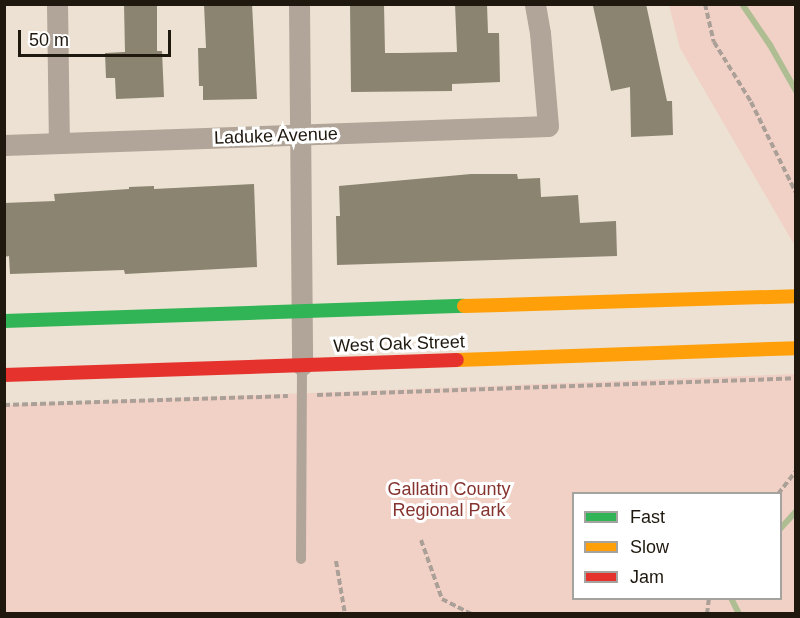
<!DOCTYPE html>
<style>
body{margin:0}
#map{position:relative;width:800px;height:618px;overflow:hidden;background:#ece1d2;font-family:Arial,sans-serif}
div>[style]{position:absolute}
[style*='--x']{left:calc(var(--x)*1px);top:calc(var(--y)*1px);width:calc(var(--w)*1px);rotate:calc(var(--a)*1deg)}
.green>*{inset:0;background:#f1d0c6}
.stream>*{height:6px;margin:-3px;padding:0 3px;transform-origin:3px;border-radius:3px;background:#aebe92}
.building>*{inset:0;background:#8a8470}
.path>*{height:4px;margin-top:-2px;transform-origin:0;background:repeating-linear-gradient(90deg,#aba097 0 6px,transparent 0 9px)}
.lane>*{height:10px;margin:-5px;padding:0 5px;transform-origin:5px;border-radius:5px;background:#b1a498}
.street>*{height:21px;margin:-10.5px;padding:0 10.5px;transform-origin:10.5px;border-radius:10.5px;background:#b1a498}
.fast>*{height:14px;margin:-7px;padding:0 7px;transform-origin:7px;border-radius:7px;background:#30b455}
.slow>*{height:14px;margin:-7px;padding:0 7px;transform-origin:7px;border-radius:7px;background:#ff9f0a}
.jam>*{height:14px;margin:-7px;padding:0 7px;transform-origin:7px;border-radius:7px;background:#e5322d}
span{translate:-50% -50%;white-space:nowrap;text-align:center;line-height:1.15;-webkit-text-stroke:6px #fff;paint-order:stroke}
.street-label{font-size:18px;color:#1f180e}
.park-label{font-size:18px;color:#85332f}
.frame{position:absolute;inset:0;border:6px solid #1f180e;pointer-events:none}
.legend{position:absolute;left:572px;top:492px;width:210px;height:108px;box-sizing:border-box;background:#fff;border:2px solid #a5a39f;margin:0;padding:8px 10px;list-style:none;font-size:18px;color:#1f180e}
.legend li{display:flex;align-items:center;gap:12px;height:30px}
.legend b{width:30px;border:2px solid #a5a39f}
.scale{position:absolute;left:18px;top:30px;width:153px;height:27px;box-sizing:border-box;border:3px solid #1f180e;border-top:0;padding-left:8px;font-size:18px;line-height:21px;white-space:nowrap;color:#1f180e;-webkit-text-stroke:4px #fff;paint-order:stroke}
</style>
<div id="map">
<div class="green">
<div style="clip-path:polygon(669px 5px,792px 5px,795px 11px,795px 246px,680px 48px)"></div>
<div style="clip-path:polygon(evenodd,795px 374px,795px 613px,5px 613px,4px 405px,795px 374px,574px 494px,780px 494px,780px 598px,574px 598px,574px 494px)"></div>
</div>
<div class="stream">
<div style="--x:742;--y:4;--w:50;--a:55.7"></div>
<div style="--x:770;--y:45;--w:53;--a:60.5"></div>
<div style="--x:780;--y:529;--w:24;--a:-48"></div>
<div style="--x:731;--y:598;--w:18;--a:63"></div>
</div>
<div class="building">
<div style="clip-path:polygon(124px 4px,157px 4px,157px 51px,162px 51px,164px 97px,116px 99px,115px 78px,106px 78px,105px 53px,125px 52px)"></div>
<div style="clip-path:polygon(204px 4px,252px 4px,257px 99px,203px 100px,203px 86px,199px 86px,198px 48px,206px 48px)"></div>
<div style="clip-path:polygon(350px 4px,384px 4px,385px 53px,401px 53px,457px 52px,455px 4px,487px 4px,488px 33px,499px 33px,500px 82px,452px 84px,452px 91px,351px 92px)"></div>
<div style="clip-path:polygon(603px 4px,646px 4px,667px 101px,672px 101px,673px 135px,631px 137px,630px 87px,611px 91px,601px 42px,593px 6px)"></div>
<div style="clip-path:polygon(471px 174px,517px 174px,518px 179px,540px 178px,541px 197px,578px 195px,580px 223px,616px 221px,617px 256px,337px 265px,336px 216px,340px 216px,339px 186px)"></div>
<div style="clip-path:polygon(254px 184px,257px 267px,125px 274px,124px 270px,10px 274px,9px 256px,4px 257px,4px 203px,55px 201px,54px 194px,129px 189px,129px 187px,154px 186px,154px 189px)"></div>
</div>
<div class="path">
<div style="--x:705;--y:4;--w:39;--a:77"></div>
<div style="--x:714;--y:42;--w:70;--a:58.3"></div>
<div style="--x:751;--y:102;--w:102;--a:63.7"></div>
<div style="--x:317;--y:395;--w:479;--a:-2"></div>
<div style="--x:4;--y:405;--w:284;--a:-1.8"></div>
<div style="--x:778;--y:494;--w:29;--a:-52"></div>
<div style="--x:421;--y:540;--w:63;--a:70.4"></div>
<div style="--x:442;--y:599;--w:33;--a:27"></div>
<div style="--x:336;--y:561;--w:54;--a:80.4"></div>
<div style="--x:707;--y:614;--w:16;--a:-83"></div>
</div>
<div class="lane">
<div style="--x:301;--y:559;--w:192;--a:-89.7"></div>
</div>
<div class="street">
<div style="--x:57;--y:4;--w:139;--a:89.2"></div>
<div style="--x:299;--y:4;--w:361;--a:89.5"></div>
<div style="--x:4;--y:145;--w:544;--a:-2"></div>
<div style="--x:548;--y:126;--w:93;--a:-94.9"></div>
<div style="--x:540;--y:33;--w:29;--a:-100"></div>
</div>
<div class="fast">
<div style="--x:4;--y:321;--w:460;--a:-1.9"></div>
</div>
<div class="slow">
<div style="--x:464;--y:306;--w:332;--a:-1.7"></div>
<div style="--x:457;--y:360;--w:339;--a:-2"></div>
</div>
<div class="jam">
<div style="--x:4;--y:375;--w:453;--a:-1.9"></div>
</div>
<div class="street-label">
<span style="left:276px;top:136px;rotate:-2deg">Laduke Avenue</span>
<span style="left:399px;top:344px;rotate:-2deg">West Oak Street</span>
</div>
<div class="park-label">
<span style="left:449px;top:500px">Gallatin County<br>Regional Park</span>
</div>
<div class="frame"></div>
<ul class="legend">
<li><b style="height:8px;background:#30b455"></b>Fast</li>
<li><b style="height:8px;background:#ff9f0a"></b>Slow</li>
<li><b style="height:8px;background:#e5322d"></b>Jam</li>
</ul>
<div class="scale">50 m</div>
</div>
